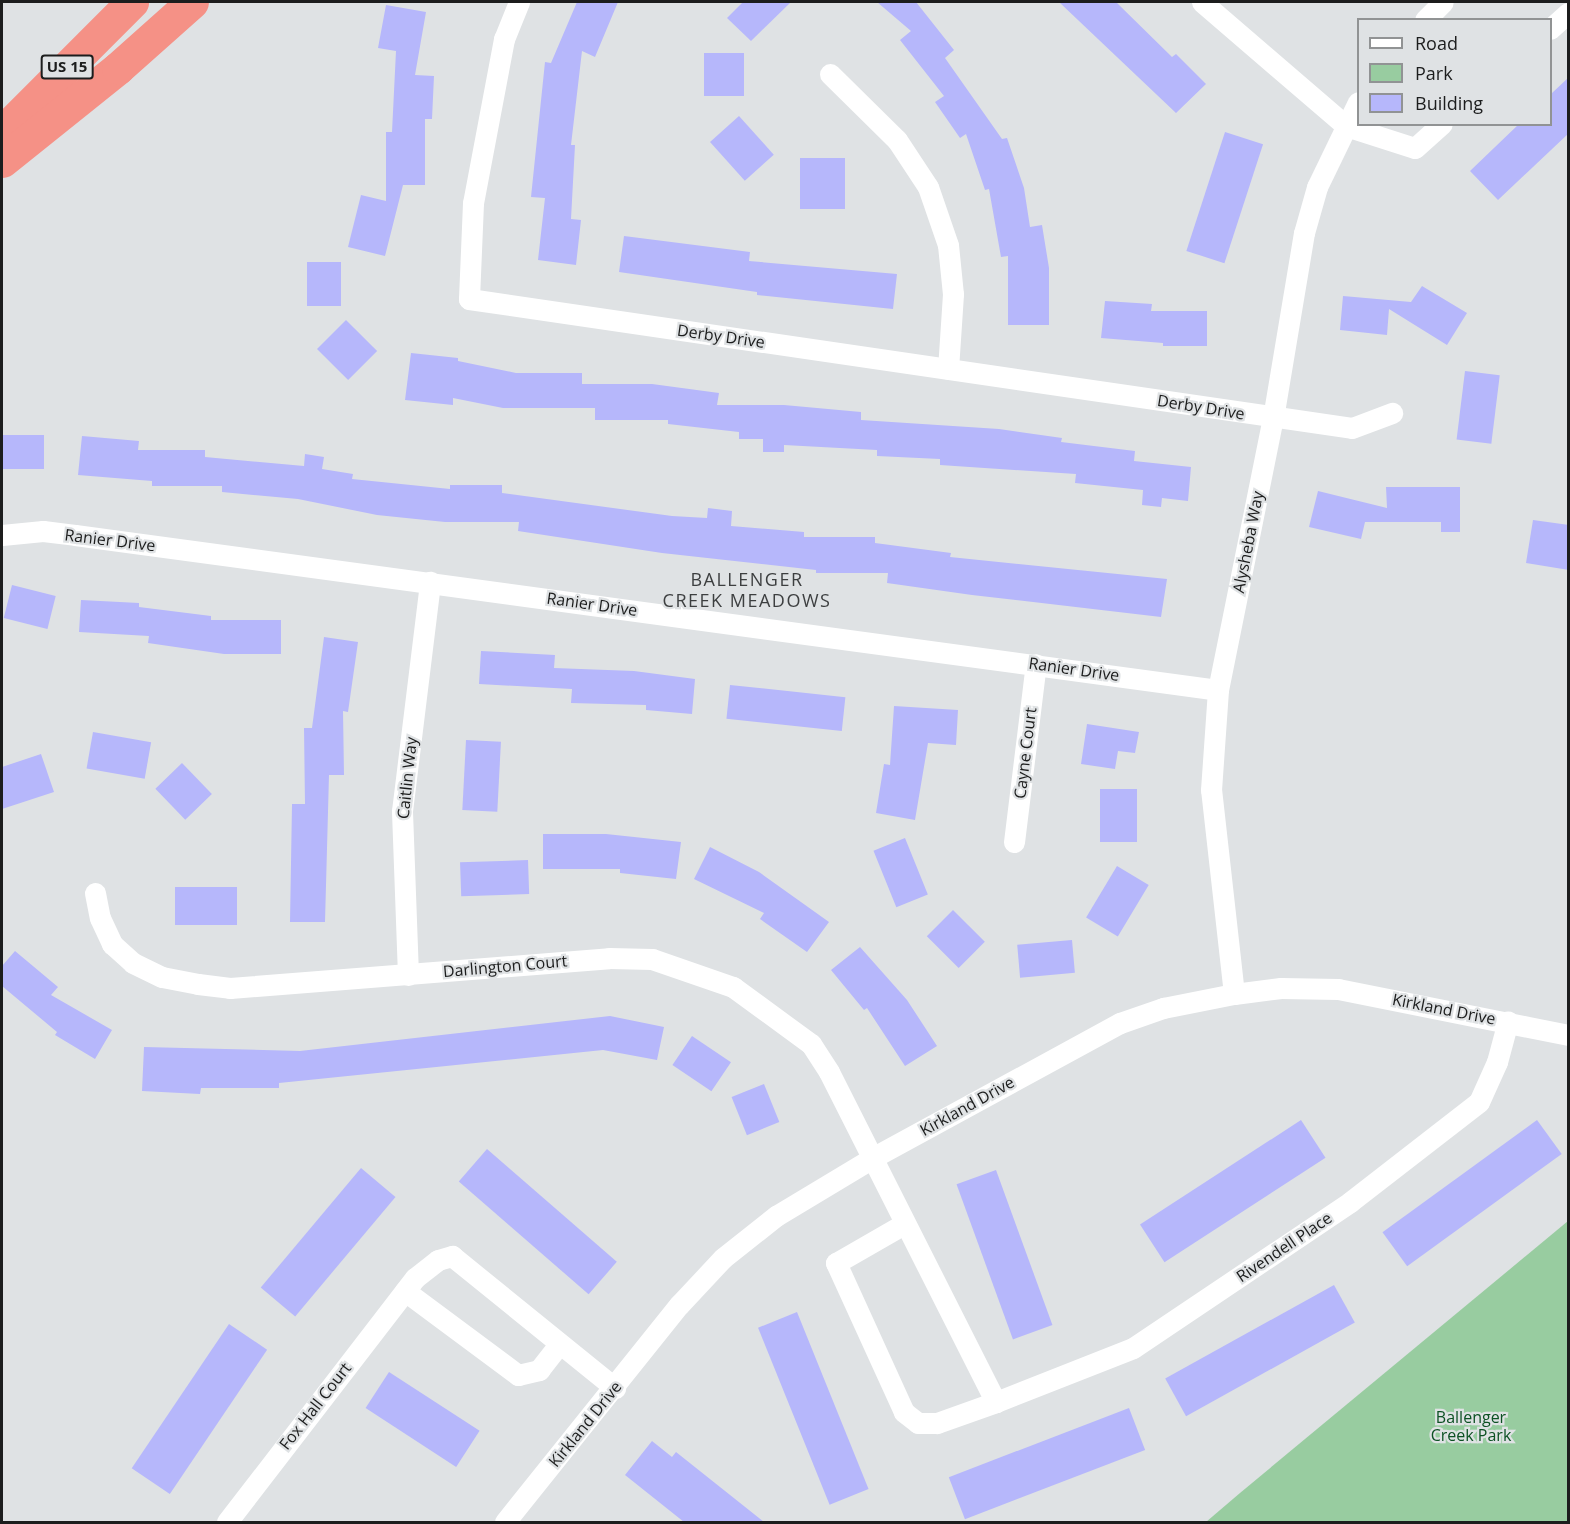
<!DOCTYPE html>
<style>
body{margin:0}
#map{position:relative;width:1570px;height:1524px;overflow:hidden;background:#dfe2e4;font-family:"Open Sans",sans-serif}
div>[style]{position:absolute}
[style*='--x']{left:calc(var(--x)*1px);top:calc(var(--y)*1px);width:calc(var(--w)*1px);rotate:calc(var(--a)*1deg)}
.green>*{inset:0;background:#98cca0}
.building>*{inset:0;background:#b6b7fb;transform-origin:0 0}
.minor>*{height:21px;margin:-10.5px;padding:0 10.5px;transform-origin:10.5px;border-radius:10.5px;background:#fff}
.motorway>*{height:33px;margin:-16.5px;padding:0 16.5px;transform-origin:16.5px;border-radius:16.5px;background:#f59186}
span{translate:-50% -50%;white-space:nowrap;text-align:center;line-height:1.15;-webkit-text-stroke:4.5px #dfe2e4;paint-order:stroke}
.shield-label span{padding:2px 4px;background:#dfe2e4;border:2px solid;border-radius:4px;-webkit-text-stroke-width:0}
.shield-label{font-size:15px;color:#1c1d1d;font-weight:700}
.street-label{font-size:16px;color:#1c1d1d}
.park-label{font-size:16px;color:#0c5123}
.neighbourhood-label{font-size:18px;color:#3d3f40;letter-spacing:1.5px}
.frame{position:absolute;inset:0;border:3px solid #1c1d1d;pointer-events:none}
.legend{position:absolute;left:1357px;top:18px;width:195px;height:108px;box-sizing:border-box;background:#dfe2e4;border:2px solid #919394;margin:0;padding:8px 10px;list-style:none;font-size:18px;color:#1c1d1d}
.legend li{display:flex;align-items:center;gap:12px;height:30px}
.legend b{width:30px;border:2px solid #919394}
</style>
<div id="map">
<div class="green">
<div style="clip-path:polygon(1568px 1221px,1568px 1522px,1206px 1522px,1240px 1493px)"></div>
</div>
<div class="building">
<div style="clip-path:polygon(577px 2px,618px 2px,595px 57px,582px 51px,571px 145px,575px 145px,571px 219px,581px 220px,576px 265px,538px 260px,545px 198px,531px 197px,545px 62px,551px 63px)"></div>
<div style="clip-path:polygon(743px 2px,791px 2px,751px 41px,727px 18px)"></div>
<div style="clip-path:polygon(877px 2px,916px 2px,954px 50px,945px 58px,1002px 139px,1007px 138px,1024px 188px,1030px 227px,1042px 225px,1049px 268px,1049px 325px,1008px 325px,1008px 256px,1001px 257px,989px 189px,985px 190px,966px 134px,960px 138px,935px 102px,944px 96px,900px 40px,911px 31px)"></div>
<div style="clip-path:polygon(1059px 2px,1116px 2px,1172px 57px,1176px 54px,1206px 84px,1176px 113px)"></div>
<div style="clip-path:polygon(386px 5px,426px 12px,415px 75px,434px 76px,432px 119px,425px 119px,425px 185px,403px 185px,385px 256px,348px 247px,361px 195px,386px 201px,386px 132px,392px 132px,396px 51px,378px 48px)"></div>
<div style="left:744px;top:53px;width:43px;height:40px;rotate:90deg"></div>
<div style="clip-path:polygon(1569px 77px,1569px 133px,1498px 200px,1470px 171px,1519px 124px,1551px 124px,1551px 94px)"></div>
<div style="left:739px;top:116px;width:52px;height:39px;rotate:48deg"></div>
<div style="left:1225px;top:132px;width:40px;height:125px;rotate:18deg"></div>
<div style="left:800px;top:158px;width:45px;height:51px"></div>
<div style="clip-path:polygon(624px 236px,750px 252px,749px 261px,897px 274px,893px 309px,757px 295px,757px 292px,619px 272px)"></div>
<div style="left:307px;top:262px;width:34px;height:44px"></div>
<div style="clip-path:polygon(1422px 286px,1467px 313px,1447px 345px,1389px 309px,1387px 335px,1340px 330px,1343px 296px,1411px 302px)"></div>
<div style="clip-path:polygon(1105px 301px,1152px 304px,1151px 311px,1207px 311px,1207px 346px,1163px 346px,1163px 343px,1101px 338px)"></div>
<div style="left:346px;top:320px;width:44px;height:41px;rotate:45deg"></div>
<div style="clip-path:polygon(411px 353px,458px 358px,458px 361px,516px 373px,582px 373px,582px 384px,652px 384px,719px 393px,717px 405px,784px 405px,861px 412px,861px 420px,999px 429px,1062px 438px,1061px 442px,1135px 451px,1134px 461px,1191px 467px,1188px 501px,1162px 498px,1161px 507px,1142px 505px,1143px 490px,1075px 483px,1076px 474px,940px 465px,940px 459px,877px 456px,877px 450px,784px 445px,784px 452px,763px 452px,763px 439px,739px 439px,739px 432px,668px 424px,668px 420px,595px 420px,595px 408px,503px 408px,453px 398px,453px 405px,405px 400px)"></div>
<div style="left:1465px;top:371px;width:35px;height:69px;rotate:7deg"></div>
<div style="left:2px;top:435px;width:42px;height:34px"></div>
<div style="clip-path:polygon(82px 436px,139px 441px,138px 450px,205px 450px,205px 457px,304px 466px,305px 454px,324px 457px,322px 469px,353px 474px,352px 479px,450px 489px,450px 485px,502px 485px,502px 493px,672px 516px,707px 518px,708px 508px,732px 511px,731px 526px,804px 532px,804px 537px,875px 537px,875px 543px,951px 553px,950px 557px,1167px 579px,1161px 617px,972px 595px,887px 583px,888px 573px,816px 573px,816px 570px,662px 553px,518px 531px,519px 522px,445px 522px,377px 515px,298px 499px,222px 492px,222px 486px,152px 486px,152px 481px,78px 475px)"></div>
<div style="clip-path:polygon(1386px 487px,1460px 487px,1460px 532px,1441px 532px,1441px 522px,1365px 522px,1361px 539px,1309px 527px,1318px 491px,1387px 508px)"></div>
<div style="clip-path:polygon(1533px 520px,1569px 525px,1569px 570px,1526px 563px)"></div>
<div style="left:12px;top:585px;width:45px;height:34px;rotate:14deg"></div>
<div style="clip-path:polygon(81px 600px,139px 603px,139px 607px,211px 616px,211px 620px,281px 620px,281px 654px,224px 654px,148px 643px,149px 636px,79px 632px)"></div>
<div style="clip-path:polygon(324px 637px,358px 642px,348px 712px,343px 711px,344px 775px,329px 775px,325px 922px,290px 922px,292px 804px,305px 804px,304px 728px,312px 728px)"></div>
<div style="clip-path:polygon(481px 651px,555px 655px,554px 668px,634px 671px,695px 679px,692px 714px,646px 710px,646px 705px,571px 703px,572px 689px,479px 684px)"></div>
<div style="left:730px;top:685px;width:116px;height:34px;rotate:6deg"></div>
<div style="clip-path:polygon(894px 706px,958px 710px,956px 745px,928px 743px,915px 820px,876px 813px,884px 764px,890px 765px)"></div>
<div style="clip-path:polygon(1087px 724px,1139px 732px,1135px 753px,1118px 751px,1115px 769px,1081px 764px)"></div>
<div style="left:93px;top:732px;width:59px;height:37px;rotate:10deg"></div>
<div style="left:466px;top:740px;width:35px;height:70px;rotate:3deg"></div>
<div style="clip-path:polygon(41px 754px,54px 792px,2px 809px,2px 767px)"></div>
<div style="left:182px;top:763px;width:43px;height:37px;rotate:46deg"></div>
<div style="left:1100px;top:789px;width:37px;height:53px"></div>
<div style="clip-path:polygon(543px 834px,606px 834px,681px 842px,676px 879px,620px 873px,620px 869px,543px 869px)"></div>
<div style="left:905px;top:838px;width:61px;height:34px;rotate:68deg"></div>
<div style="clip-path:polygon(710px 847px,759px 872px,829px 922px,807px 952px,760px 919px,764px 913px,694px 879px)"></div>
<div style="left:528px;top:860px;width:34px;height:68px;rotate:88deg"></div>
<div style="left:1117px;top:866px;width:37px;height:60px;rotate:31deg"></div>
<div style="left:175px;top:887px;width:62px;height:38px"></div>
<div style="left:953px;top:910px;width:45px;height:37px;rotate:45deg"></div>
<div style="left:1072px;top:940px;width:33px;height:55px;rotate:85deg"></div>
<div style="clip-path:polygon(860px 947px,907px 1000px,937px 1046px,905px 1066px,867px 1008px,864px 1010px,831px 970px)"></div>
<div style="clip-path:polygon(15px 951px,58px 987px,51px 995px,112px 1030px,95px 1059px,55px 1035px,57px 1032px,2px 986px,2px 966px)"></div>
<div style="clip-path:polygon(610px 1016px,664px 1027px,657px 1060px,603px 1050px,279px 1083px,279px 1088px,201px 1088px,200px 1094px,142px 1091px,144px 1047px,300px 1051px)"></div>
<div style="left:692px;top:1036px;width:47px;height:35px;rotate:34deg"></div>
<div style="left:764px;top:1084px;width:41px;height:35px;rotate:68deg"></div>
<div style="left:1301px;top:1120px;width:45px;height:192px;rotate:57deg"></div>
<div style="left:1537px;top:1120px;width:42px;height:191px;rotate:54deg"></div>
<div style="left:487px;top:1149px;width:172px;height:43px;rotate:41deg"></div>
<div style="left:361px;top:1168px;width:45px;height:156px;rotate:40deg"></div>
<div style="left:996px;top:1170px;width:165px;height:42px;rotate:70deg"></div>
<div style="left:1334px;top:1285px;width:43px;height:193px;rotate:61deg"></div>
<div style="left:797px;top:1312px;width:191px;height:42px;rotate:68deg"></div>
<div style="left:229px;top:1324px;width:46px;height:174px;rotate:34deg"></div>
<div style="left:389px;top:1372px;width:108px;height:43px;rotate:33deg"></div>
<div style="left:1129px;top:1408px;width:45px;height:193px;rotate:69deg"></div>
<div style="clip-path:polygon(652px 1441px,672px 1457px,676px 1452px,764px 1522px,684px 1522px,625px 1475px)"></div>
</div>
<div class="minor">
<div style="--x:519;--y:2;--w:40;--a:112"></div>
<div style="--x:504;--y:39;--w:167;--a:100.7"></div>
<div style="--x:473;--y:203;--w:96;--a:92.4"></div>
<div style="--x:469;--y:299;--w:892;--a:8.31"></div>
<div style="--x:1352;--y:428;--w:43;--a:-20.6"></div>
<div style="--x:1202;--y:2;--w:190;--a:40.7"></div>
<div style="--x:1346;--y:126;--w:72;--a:17.7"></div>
<div style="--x:1415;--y:148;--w:36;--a:-42"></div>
<div style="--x:1425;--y:20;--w:25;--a:-45"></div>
<div style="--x:1550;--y:29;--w:24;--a:-42"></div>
<div style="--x:830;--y:74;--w:94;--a:44.6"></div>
<div style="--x:897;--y:140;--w:56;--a:56.6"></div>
<div style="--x:928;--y:187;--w:61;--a:71"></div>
<div style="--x:948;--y:245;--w:49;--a:84.2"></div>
<div style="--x:953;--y:294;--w:75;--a:93.8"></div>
<div style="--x:2;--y:535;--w:41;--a:-5.6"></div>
<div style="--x:43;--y:531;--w:32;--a:7"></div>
<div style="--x:75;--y:535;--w:1153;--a:7.72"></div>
<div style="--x:1014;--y:842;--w:179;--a:-83"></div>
<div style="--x:95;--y:893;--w:25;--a:79"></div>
<div style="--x:100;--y:918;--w:29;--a:65"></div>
<div style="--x:112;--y:944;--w:28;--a:42"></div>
<div style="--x:133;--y:963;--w:32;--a:26"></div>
<div style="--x:162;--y:977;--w:37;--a:11"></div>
<div style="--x:198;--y:984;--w:32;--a:7"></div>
<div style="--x:230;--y:988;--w:380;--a:-4.5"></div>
<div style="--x:609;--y:958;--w:43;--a:1.3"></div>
<div style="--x:652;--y:959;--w:86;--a:19.1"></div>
<div style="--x:733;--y:987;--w:97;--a:36.2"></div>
<div style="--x:811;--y:1044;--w:33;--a:57"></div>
<div style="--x:829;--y:1072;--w:370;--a:63.2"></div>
<div style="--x:996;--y:1402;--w:63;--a:160.4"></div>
<div style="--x:937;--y:1423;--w:19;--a:180"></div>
<div style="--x:918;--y:1423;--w:18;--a:-142"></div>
<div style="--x:904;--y:1412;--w:164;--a:-114.5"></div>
<div style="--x:836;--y:1263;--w:78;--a:-29.8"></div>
<div style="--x:408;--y:975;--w:164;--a:-92.1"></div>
<div style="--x:402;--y:811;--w:231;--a:-83"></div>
<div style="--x:1234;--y:994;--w:205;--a:-96.4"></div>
<div style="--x:1211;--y:790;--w:100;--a:-86"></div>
<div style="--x:1218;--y:690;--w:278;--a:-78.6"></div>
<div style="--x:1273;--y:418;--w:188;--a:-80.5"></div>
<div style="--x:1304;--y:233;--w:48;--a:-74.2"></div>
<div style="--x:1317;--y:187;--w:94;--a:-64.2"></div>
<div style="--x:405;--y:1291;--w:141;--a:36.6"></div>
<div style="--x:518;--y:1375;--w:22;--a:-13"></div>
<div style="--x:539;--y:1370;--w:33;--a:-52"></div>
<div style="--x:996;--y:1402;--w:147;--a:-21.5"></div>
<div style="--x:1133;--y:1348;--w:262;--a:-33.9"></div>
<div style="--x:1350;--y:1202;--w:163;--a:-37.8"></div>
<div style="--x:1479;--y:1102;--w:44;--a:-65.8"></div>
<div style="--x:1497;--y:1062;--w:42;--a:-75"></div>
<div style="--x:227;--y:1522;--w:308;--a:-52.4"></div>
<div style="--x:415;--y:1278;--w:29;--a:-38"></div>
<div style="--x:438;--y:1260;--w:15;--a:-16"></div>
<div style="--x:452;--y:1256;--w:210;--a:39"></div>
<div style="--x:505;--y:1522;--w:278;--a:-51.3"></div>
<div style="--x:679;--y:1305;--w:64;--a:-46.9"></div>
<div style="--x:723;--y:1258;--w:68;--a:-38.4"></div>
<div style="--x:776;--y:1216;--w:114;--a:-31"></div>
<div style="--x:874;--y:1157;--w:280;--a:-28.6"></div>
<div style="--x:1120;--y:1023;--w:46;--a:-19.2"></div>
<div style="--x:1163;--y:1008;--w:72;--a:-11.2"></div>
<div style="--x:1234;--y:994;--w:47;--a:-7.3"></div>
<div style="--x:1281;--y:988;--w:57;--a:1"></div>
<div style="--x:1338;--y:989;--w:235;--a:11.3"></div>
</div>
<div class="motorway">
<div style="--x:2;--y:132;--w:184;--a:-45"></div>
<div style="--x:2;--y:161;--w:149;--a:-38.7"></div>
<div style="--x:118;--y:68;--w:99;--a:-41.7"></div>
</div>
<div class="shield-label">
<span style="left:67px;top:67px">US 15</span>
</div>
<div class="street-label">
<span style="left:721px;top:336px;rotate:8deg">Derby Drive</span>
<span style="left:1201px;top:407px;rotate:9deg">Derby Drive</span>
<span style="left:110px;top:540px;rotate:7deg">Ranier Drive</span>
<span style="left:1248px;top:542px;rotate:-79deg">Alysheba Way</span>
<span style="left:592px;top:604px;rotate:8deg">Ranier Drive</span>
<span style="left:1074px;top:669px;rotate:8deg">Ranier Drive</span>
<span style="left:1025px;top:753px;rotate:-83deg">Cayne Court</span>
<span style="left:407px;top:778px;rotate:-84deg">Caitlin Way</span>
<span style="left:505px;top:966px;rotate:-5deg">Darlington Court</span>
<span style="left:1444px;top:1009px;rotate:11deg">Kirkland Drive</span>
<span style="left:967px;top:1106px;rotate:-29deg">Kirkland Drive</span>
<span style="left:1284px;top:1247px;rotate:-34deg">Rivendell Place</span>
<span style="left:315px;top:1406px;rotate:-52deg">Fox Hall Court</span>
<span style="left:585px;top:1424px;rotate:-51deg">Kirkland Drive</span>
</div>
<div class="park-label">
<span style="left:1471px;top:1426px">Ballenger<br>Creek Park</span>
</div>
<div class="neighbourhood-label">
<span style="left:747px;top:590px">BALLENGER<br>CREEK MEADOWS</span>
</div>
<div class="frame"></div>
<ul class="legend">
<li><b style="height:8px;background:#fff"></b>Road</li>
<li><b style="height:16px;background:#98cca0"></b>Park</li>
<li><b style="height:16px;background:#b6b7fb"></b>Building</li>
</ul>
</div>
